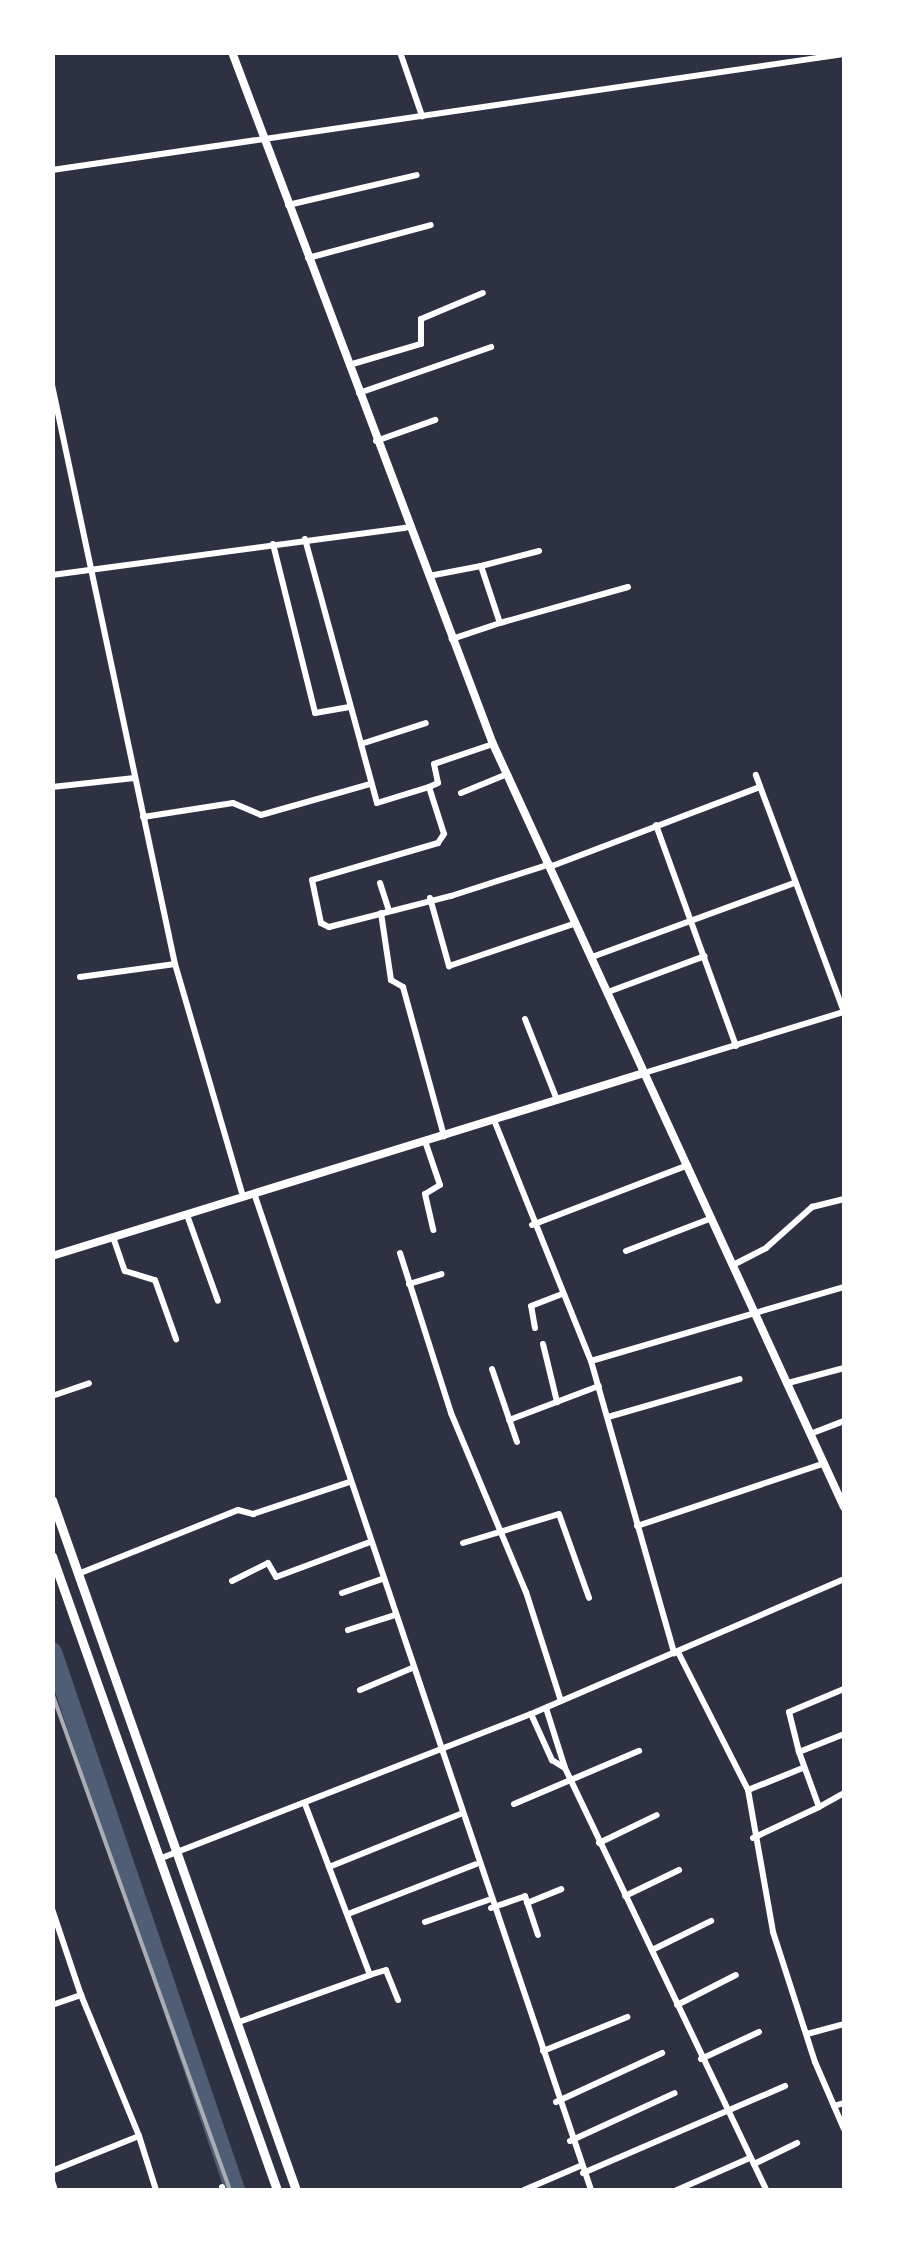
<!DOCTYPE html>
<style>
body{margin:0}
#map{position:relative;width:897px;height:2243px;overflow:hidden;background:#2d3142;font-family:Roboto,sans-serif}
div>[style]{position:absolute}
[style*='--x']{left:calc(var(--x)*1px);top:calc(var(--y)*1px);width:calc(var(--w)*1px);rotate:calc(var(--a)*1deg)}
.river>*{height:20px;margin:-10px;padding:0 10px;transform-origin:10px;border-radius:10px;background:#4f5d75}
.minor>*{height:6px;margin:-3px;padding:0 3px;transform-origin:3px;border-radius:3px;background:#fff}
.tertiary>*{height:8px;margin:-4px;padding:0 4px;transform-origin:4px;border-radius:4px;background:#fff}
.secondary>*{height:9px;margin:-4.5px;padding:0 4.5px;transform-origin:4.5px;border-radius:4.5px;background:#fff}
.rail>*{height:4px;margin:-2px;padding:0 2px;transform-origin:2px;border-radius:2px;background:#abadb3}
span{translate:-50% -50%;white-space:nowrap;text-align:center;line-height:1.15;-webkit-text-stroke:10px #fff;paint-order:stroke}
.frame{position:absolute;inset:0;border:55px solid #fff;pointer-events:none}
</style>
<div id="map">
<div class="river">
<div style="--x:52;--y:1652;--w:568;--a:71.21"></div>
</div>
<div class="minor">
<div style="--x:400;--y:52;--w:68;--a:71"></div>
<div style="--x:52;--y:170;--w:800;--a:-8.33"></div>
<div style="--x:288;--y:205;--w:132;--a:-13.1"></div>
<div style="--x:308;--y:258;--w:127;--a:-15"></div>
<div style="--x:349;--y:365;--w:75;--a:-16.3"></div>
<div style="--x:421;--y:344;--w:25;--a:-90"></div>
<div style="--x:421;--y:319;--w:67;--a:-22.8"></div>
<div style="--x:52;--y:385;--w:592;--a:78.01"></div>
<div style="--x:175;--y:964;--w:243;--a:73.7"></div>
<div style="--x:359;--y:393;--w:140;--a:-19.2"></div>
<div style="--x:376;--y:441;--w:63;--a:-19.6"></div>
<div style="--x:305;--y:539;--w:213;--a:74.7"></div>
<div style="--x:361;--y:744;--w:68;--a:-17.9"></div>
<div style="--x:273;--y:544;--w:174;--a:76"></div>
<div style="--x:315;--y:713;--w:35;--a:-10"></div>
<div style="--x:481;--y:566;--w:60;--a:-14.5"></div>
<div style="--x:52;--y:575;--w:357;--a:-7.6"></div>
<div style="--x:429;--y:576;--w:53;--a:-10.9"></div>
<div style="--x:481;--y:566;--w:60;--a:71.6"></div>
<div style="--x:500;--y:623;--w:51;--a:161.6"></div>
<div style="--x:500;--y:623;--w:133;--a:-15.7"></div>
<div style="--x:361;--y:744;--w:61;--a:74.8"></div>
<div style="--x:377;--y:803;--w:54;--a:-17.1"></div>
<div style="--x:493;--y:744;--w:62;--a:161.3"></div>
<div style="--x:434;--y:764;--w:19;--a:78"></div>
<div style="--x:438;--y:783;--w:10;--a:156"></div>
<div style="--x:429;--y:787;--w:49;--a:72.3"></div>
<div style="--x:444;--y:834;--w:11;--a:124"></div>
<div style="--x:438;--y:843;--w:131;--a:163.6"></div>
<div style="--x:312;--y:880;--w:44;--a:78.2"></div>
<div style="--x:321;--y:923;--w:9;--a:27"></div>
<div style="--x:329;--y:927;--w:126;--a:-14.3"></div>
<div style="--x:451;--y:896;--w:104;--a:-17.9"></div>
<div style="--x:52;--y:787;--w:83;--a:-6.2"></div>
<div style="--x:461;--y:793;--w:50;--a:-22.4"></div>
<div style="--x:143;--y:817;--w:91;--a:-8.8"></div>
<div style="--x:233;--y:803;--w:30;--a:23"></div>
<div style="--x:261;--y:815;--w:113;--a:-15.9"></div>
<div style="--x:656;--y:825;--w:235;--a:70.1"></div>
<div style="--x:552;--y:866;--w:222;--a:-20.8"></div>
<div style="--x:380;--y:883;--w:29;--a:72"></div>
<div style="--x:430;--y:898;--w:71;--a:74.4"></div>
<div style="--x:449;--y:966;--w:134;--a:-18.7"></div>
<div style="--x:381;--y:913;--w:68;--a:81.5"></div>
<div style="--x:391;--y:980;--w:14;--a:30"></div>
<div style="--x:403;--y:987;--w:155;--a:74.6"></div>
<div style="--x:592;--y:957;--w:215;--a:-20.1"></div>
<div style="--x:80;--y:977;--w:96;--a:-7.8"></div>
<div style="--x:608;--y:992;--w:103;--a:-20.4"></div>
<div style="--x:525;--y:1019;--w:87;--a:68.4"></div>
<div style="--x:644;--y:1073;--w:209;--a:-17"></div>
<div style="--x:844;--y:1012;--w:253;--a:-110.4"></div>
<div style="--x:494;--y:1120;--w:260;--a:68.1"></div>
<div style="--x:591;--y:1361;--w:304;--a:74.1"></div>
<div style="--x:425;--y:1141;--w:46;--a:71.2"></div>
<div style="--x:440;--y:1185;--w:17;--a:149"></div>
<div style="--x:425;--y:1194;--w:37;--a:77"></div>
<div style="--x:254;--y:1193;--w:1052;--a:71.32"></div>
<div style="--x:187;--y:1215;--w:91;--a:70.2"></div>
<div style="--x:532;--y:1225;--w:167;--a:-21"></div>
<div style="--x:113;--y:1237;--w:36;--a:71"></div>
<div style="--x:125;--y:1271;--w:31;--a:17"></div>
<div style="--x:155;--y:1280;--w:63;--a:70.4"></div>
<div style="--x:626;--y:1251;--w:92;--a:-21"></div>
<div style="--x:400;--y:1253;--w:168;--a:72.3"></div>
<div style="--x:451;--y:1413;--w:194;--a:67.3"></div>
<div style="--x:526;--y:1592;--w:114;--a:72.2"></div>
<div style="--x:735;--y:1264;--w:35;--a:-27"></div>
<div style="--x:766;--y:1248;--w:62;--a:-41.7"></div>
<div style="--x:812;--y:1207;--w:33;--a:-14"></div>
<div style="--x:409;--y:1284;--w:34;--a:-17"></div>
<div style="--x:535;--y:1328;--w:22;--a:-100"></div>
<div style="--x:531;--y:1306;--w:34;--a:-21"></div>
<div style="--x:543;--y:1344;--w:60;--a:76.4"></div>
<div style="--x:591;--y:1361;--w:264;--a:-16.3"></div>
<div style="--x:492;--y:1369;--w:77;--a:71.1"></div>
<div style="--x:788;--y:1383;--w:58;--a:-15"></div>
<div style="--x:52;--y:1396;--w:39;--a:-19"></div>
<div style="--x:608;--y:1417;--w:137;--a:-16.1"></div>
<div style="--x:509;--y:1420;--w:96;--a:-20.7"></div>
<div style="--x:810;--y:1434;--w:36;--a:-21"></div>
<div style="--x:637;--y:1526;--w:198;--a:-18.5"></div>
<div style="--x:463;--y:1543;--w:100;--a:-16.8"></div>
<div style="--x:559;--y:1514;--w:89;--a:70.3"></div>
<div style="--x:78;--y:1574;--w:172;--a:-21.8"></div>
<div style="--x:238;--y:1510;--w:16;--a:15"></div>
<div style="--x:253;--y:1514;--w:102;--a:-18.3"></div>
<div style="--x:232;--y:1581;--w:40;--a:-26.6"></div>
<div style="--x:268;--y:1563;--w:16;--a:60"></div>
<div style="--x:276;--y:1577;--w:100;--a:-20.4"></div>
<div style="--x:342;--y:1593;--w:42;--a:-19.3"></div>
<div style="--x:348;--y:1630;--w:49;--a:-17.7"></div>
<div style="--x:678;--y:1652;--w:155;--a:63.1"></div>
<div style="--x:748;--y:1790;--w:144;--a:80"></div>
<div style="--x:773;--y:1932;--w:137;--a:72.1"></div>
<div style="--x:815;--y:2062;--w:73;--a:66.6"></div>
<div style="--x:360;--y:1690;--w:56;--a:-22.9"></div>
<div style="--x:531;--y:1714;--w:51;--a:65.5"></div>
<div style="--x:552;--y:1760;--w:15;--a:32"></div>
<div style="--x:565;--y:1768;--w:63;--a:-107.6"></div>
<div style="--x:799;--y:1752;--w:41;--a:-104"></div>
<div style="--x:789;--y:1712;--w:60;--a:-22.7"></div>
<div style="--x:565;--y:1768;--w:467;--a:64.5"></div>
<div style="--x:748;--y:1790;--w:59;--a:-21.8"></div>
<div style="--x:305;--y:1804;--w:67;--a:69.1"></div>
<div style="--x:514;--y:1804;--w:136;--a:-23"></div>
<div style="--x:819;--y:1807;--w:29;--a:-29"></div>
<div style="--x:753;--y:1838;--w:73;--a:-25.2"></div>
<div style="--x:819;--y:1807;--w:59;--a:-110"></div>
<div style="--x:799;--y:1752;--w:48;--a:-21.8"></div>
<div style="--x:599;--y:1843;--w:64;--a:-25.8"></div>
<div style="--x:159;--y:1859;--w:399;--a:-21.3"></div>
<div style="--x:531;--y:1714;--w:341;--a:-23.3"></div>
<div style="--x:625;--y:1896;--w:60;--a:-25.7"></div>
<div style="--x:527;--y:1903;--w:37;--a:-22"></div>
<div style="--x:491;--y:1908;--w:36;--a:-19"></div>
<div style="--x:525;--y:1896;--w:41;--a:71.6"></div>
<div style="--x:52;--y:1909;--w:91;--a:71.4"></div>
<div style="--x:348;--y:1914;--w:137;--a:-21.3"></div>
<div style="--x:425;--y:1922;--w:67;--a:-19.2"></div>
<div style="--x:652;--y:1950;--w:66;--a:-26.2"></div>
<div style="--x:398;--y:2000;--w:32;--a:-112"></div>
<div style="--x:386;--y:1970;--w:17;--a:163"></div>
<div style="--x:370;--y:1975;--w:116;--a:-110.8"></div>
<div style="--x:329;--y:1867;--w:141;--a:-22"></div>
<div style="--x:52;--y:2005;--w:31;--a:-19"></div>
<div style="--x:81;--y:1995;--w:152;--a:67.6"></div>
<div style="--x:139;--y:2136;--w:94;--a:158.1"></div>
<div style="--x:677;--y:2005;--w:66;--a:-27"></div>
<div style="--x:236;--y:2023;--w:142;--a:-19.7"></div>
<div style="--x:807;--y:2034;--w:38;--a:-15"></div>
<div style="--x:543;--y:2051;--w:91;--a:-22"></div>
<div style="--x:701;--y:2059;--w:64;--a:-25"></div>
<div style="--x:556;--y:2102;--w:117;--a:-24.8"></div>
<div style="--x:834;--y:2106;--w:10;--a:-17"></div>
<div style="--x:139;--y:2136;--w:57;--a:72.5"></div>
<div style="--x:570;--y:2141;--w:115;--a:-24.6"></div>
<div style="--x:754;--y:2164;--w:48;--a:-26"></div>
<div style="--x:583;--y:2173;--w:220;--a:-23.3"></div>
<div style="--x:52;--y:2181;--w:9;--a:72"></div>
<div style="--x:222;--y:2187;--w:3;--a:72"></div>
<div style="--x:524;--y:2190;--w:61;--a:-23.2"></div>
<div style="--x:677;--y:2190;--w:80;--a:-23.7"></div>
</div>
<div class="tertiary">
<div style="--x:232;--y:52;--w:740;--a:69.34"></div>
<div style="--x:493;--y:744;--w:840;--a:65.3"></div>
<div style="--x:52;--y:1256;--w:620;--a:-17.18"></div>
</div>
<div class="secondary">
<div style="--x:52;--y:1500;--w:732;--a:70.53"></div>
<div style="--x:52;--y:1556;--w:673;--a:70.46"></div>
</div>
<div class="rail">
<div style="--x:52;--y:1693;--w:528;--a:70.3"></div>
</div>
<div class="frame"></div>
</div>
